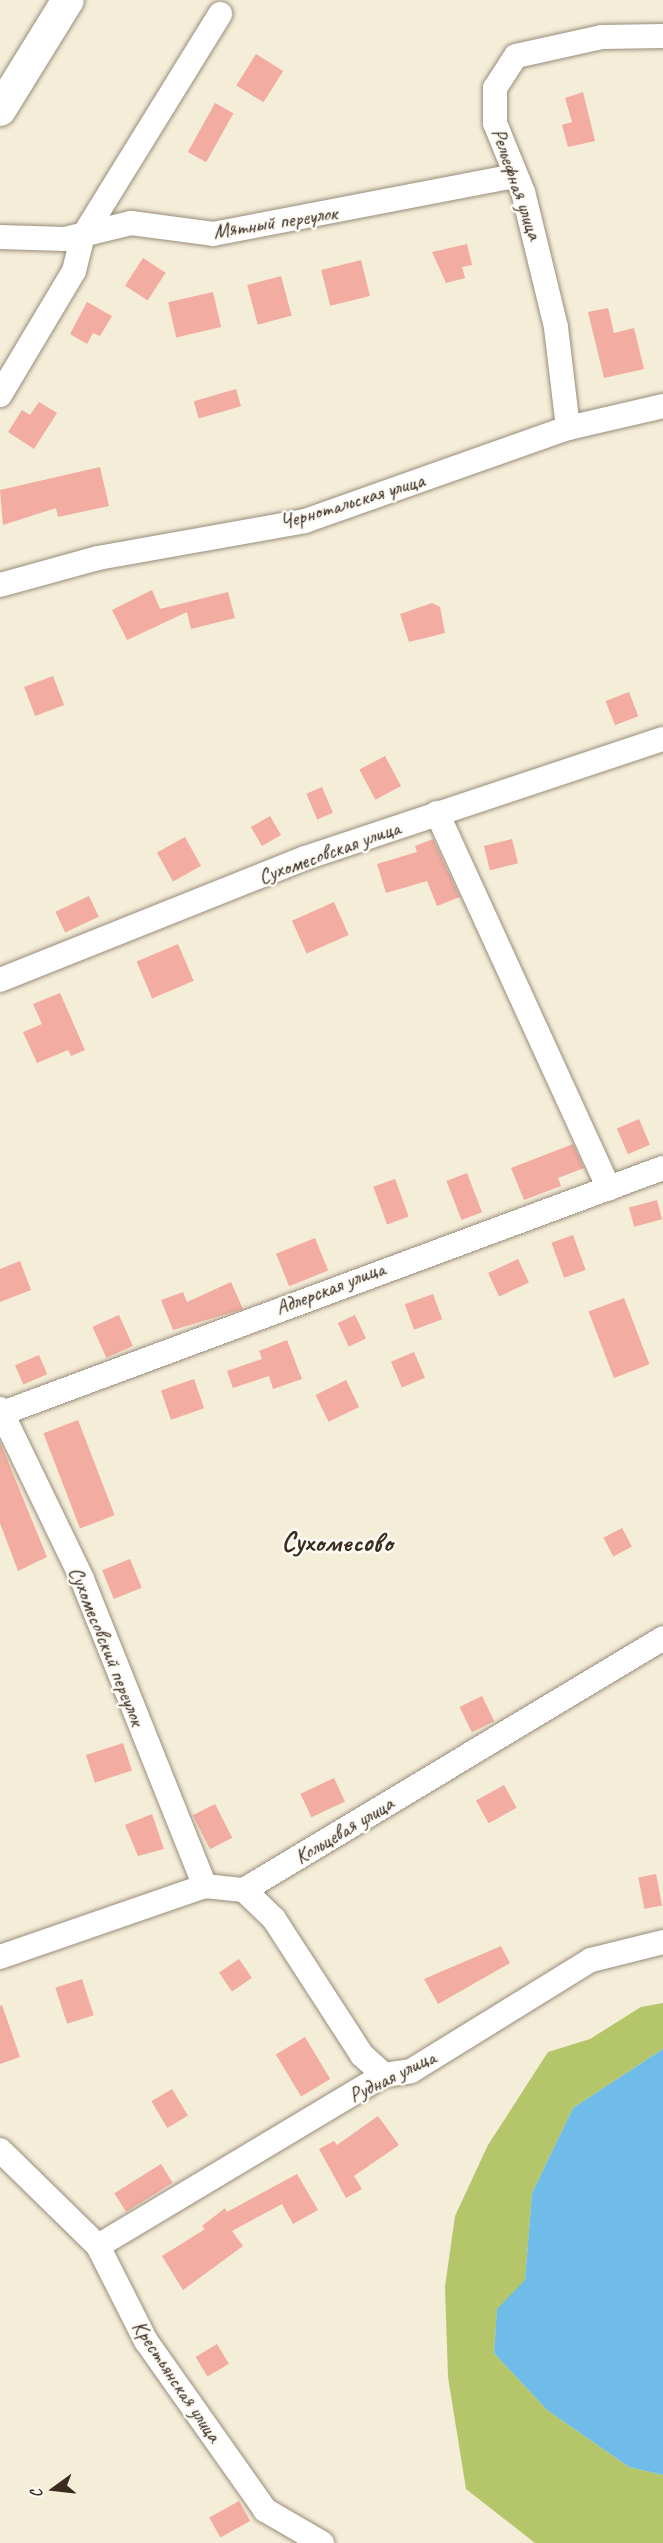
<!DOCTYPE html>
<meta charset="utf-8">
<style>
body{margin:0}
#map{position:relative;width:663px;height:2543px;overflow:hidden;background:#f4edd8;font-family:Caveat,sans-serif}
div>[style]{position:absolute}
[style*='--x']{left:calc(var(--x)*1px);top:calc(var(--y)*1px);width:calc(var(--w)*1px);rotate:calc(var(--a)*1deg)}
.green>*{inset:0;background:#b4c669}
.water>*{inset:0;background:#6fbce9}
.building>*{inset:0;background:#f2aca1;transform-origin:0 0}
.roads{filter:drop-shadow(0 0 2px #988c7b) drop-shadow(0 0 2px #988c7b)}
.minor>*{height:24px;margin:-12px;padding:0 12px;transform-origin:12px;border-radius:12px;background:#fff}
.major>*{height:32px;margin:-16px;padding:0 16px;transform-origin:16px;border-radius:16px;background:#fff}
span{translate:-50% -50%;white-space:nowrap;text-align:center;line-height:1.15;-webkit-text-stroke:5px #fdfcf7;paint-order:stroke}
.street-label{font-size:21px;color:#3b2a1e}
.district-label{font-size:27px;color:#3b2a1e;font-weight:700}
.north{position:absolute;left:24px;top:2459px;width:60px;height:60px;-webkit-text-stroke:4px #fdfcf7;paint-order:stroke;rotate:255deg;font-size:16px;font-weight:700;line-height:24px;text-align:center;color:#3b2a1e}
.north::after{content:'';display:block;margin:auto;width:21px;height:27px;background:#3b2a1e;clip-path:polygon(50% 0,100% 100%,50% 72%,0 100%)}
</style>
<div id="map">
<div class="green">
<div style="clip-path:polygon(663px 2003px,663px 2049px,573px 2108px,532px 2193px,525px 2281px,497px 2310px,494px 2353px,547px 2410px,629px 2467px,663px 2475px,663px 2543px,535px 2543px,466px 2489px,448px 2377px,445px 2287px,455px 2216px,488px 2145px,548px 2052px,590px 2039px,641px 2007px)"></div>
</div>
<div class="water">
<div style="clip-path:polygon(663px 2049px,663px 2475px,629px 2467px,547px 2410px,494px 2353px,497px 2309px,525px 2280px,532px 2193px,573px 2108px)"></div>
</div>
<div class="building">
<div style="left:256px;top:54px;width:32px;height:37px;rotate:32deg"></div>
<div style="clip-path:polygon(583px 92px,595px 141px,568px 147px,562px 125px,572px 122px,565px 98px)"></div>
<div style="left:215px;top:103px;width:21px;height:56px;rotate:29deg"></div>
<div style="clip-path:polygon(467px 244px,472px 265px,462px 267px,465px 278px,446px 283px,432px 252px)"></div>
<div style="left:143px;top:258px;width:27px;height:33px;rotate:33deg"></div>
<div style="left:361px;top:260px;width:37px;height:41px;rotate:76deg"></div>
<div style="left:281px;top:276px;width:41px;height:35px;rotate:75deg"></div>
<div style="left:213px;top:292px;width:36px;height:46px;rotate:77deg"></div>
<div style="clip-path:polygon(87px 302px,112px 316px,100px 336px,93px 333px,87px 344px,70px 334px)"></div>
<div style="clip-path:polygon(608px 308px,614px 333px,634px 328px,644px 369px,604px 378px,588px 312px)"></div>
<div style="left:236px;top:389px;width:18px;height:44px;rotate:74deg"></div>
<div style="clip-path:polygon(39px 402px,57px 413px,34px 449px,8px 432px,22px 410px,30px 415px)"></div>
<div style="clip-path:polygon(100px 467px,109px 506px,58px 517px,56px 508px,3px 525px,0 490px)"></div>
<div style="clip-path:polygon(152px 590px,160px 609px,228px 592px,235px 618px,191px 629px,187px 612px,127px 640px,112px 610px)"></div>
<div style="clip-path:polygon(432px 603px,440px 607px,445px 633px,409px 642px,400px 614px)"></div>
<div style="left:53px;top:676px;width:31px;height:31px;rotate:69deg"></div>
<div style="left:629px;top:692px;width:26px;height:25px;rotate:69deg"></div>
<div style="left:385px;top:756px;width:34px;height:29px;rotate:62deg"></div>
<div style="left:322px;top:787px;width:28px;height:17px;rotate:67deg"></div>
<div style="left:270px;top:816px;width:22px;height:22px;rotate:60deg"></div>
<div style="left:185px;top:837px;width:33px;height:32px;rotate:61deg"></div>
<div style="clip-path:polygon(433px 839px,460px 897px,437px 906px,427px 881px,386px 893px,377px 864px,417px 852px,415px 846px)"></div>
<div style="left:512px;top:839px;width:25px;height:29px;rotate:76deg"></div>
<div style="left:89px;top:896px;width:23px;height:37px;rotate:65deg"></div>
<div style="left:334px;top:902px;width:36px;height:46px;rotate:66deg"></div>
<div style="left:178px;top:944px;width:40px;height:45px;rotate:67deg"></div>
<div style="clip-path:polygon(60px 993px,85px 1050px,71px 1056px,68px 1050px,37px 1063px,23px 1032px,42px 1024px,33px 1004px)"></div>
<div style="left:639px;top:1119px;width:28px;height:24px;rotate:67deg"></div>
<div style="clip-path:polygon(573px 1144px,584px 1168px,558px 1178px,561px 1186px,524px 1200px,511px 1168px)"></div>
<div style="left:467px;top:1173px;width:42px;height:22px;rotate:69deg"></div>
<div style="left:395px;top:1179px;width:40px;height:23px;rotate:70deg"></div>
<div style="left:657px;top:1200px;width:20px;height:29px;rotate:75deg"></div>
<div style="left:573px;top:1235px;width:37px;height:23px;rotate:70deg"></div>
<div style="left:315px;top:1238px;width:35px;height:42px;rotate:68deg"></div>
<div style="left:518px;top:1259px;width:26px;height:33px;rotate:65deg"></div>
<div style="clip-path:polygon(20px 1261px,31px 1290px,0 1302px,0 1269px)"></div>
<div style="clip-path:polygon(231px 1282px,243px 1309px,173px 1330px,161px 1300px,183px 1292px,187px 1302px)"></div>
<div style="left:433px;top:1294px;width:27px;height:30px;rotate:70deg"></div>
<div style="left:624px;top:1298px;width:71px;height:38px;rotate:69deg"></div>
<div style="left:119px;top:1315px;width:34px;height:29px;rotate:66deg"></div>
<div style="left:355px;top:1315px;width:26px;height:19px;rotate:65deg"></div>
<div style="clip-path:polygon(287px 1340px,302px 1379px,273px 1389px,269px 1376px,233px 1388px,227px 1371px,262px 1359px,259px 1351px)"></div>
<div style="left:414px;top:1352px;width:28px;height:25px;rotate:67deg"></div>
<div style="left:39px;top:1355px;width:21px;height:26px;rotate:67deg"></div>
<div style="left:194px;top:1379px;width:31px;height:35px;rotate:71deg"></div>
<div style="left:346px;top:1380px;width:30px;height:34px;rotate:64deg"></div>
<div style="left:78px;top:1420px;width:102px;height:37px;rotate:69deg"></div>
<div style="clip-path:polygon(0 1442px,47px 1557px,18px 1571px,0 1523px)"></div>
<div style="left:622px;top:1528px;width:21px;height:21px;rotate:62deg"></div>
<div style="left:130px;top:1559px;width:31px;height:30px;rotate:68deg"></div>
<div style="left:482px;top:1696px;width:28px;height:25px;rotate:64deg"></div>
<div style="left:123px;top:1743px;width:29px;height:39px;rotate:72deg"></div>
<div style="left:334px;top:1778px;width:26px;height:37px;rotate:65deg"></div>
<div style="left:504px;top:1785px;width:26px;height:32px;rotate:61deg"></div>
<div style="left:215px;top:1804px;width:38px;height:25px;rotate:63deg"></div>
<div style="clip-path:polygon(152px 1814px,164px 1849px,138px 1856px,125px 1825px)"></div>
<div style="left:656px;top:1874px;width:32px;height:18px;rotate:79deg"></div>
<div style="clip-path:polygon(501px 1946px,510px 1963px,438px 2004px,424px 1979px)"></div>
<div style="left:239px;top:1959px;width:23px;height:24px;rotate:56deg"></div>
<div style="left:82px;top:1979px;width:38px;height:28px;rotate:72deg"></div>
<div style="clip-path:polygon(2px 2005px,20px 2057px,0 2064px,0 2006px)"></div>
<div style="left:305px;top:2037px;width:49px;height:34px;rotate:59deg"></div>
<div style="left:172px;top:2089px;width:31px;height:24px;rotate:59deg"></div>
<div style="clip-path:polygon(378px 2116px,399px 2145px,354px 2176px,362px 2189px,346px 2198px,319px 2149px,334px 2141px,337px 2145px)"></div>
<div style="left:161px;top:2164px;width:22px;height:55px;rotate:58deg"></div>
<div style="clip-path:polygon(297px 2174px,318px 2210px,293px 2224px,282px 2204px,232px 2231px,243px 2246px,183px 2290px,162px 2256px,205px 2229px,202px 2226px,225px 2208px,227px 2212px)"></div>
<div style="left:217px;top:2344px;width:23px;height:25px;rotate:59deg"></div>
<div style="left:239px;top:2501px;width:23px;height:34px;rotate:61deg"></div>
</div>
<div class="roads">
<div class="minor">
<div style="--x:0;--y:237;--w:65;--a:1.8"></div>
<div style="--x:65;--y:239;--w:68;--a:-13.6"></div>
<div style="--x:131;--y:223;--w:83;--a:7.6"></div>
<div style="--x:213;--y:234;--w:307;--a:-10.9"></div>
<div style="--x:0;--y:395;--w:144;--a:-59.2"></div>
<div style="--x:74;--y:271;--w:36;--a:-76"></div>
<div style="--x:83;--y:236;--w:261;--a:-58.3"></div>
<div style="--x:568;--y:428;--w:102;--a:-96.8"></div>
<div style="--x:556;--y:327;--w:139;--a:-103.7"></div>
<div style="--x:523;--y:192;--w:74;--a:-112.1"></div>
<div style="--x:495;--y:123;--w:35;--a:-90"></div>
<div style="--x:495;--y:88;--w:38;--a:-57"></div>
<div style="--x:516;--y:56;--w:88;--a:-12.5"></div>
<div style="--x:602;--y:37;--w:61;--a:-0.9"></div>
<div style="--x:0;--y:585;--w:102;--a:-15.4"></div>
<div style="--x:98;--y:558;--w:210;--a:-10.1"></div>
<div style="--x:305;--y:521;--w:279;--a:-19.5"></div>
<div style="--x:568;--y:428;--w:98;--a:-13"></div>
<div style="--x:437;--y:813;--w:413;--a:65.4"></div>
<div style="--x:0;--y:980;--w:328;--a:-21.8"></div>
<div style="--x:305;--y:858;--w:377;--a:-18.4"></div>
<div style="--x:0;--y:1409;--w:189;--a:64.2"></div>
<div style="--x:82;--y:1579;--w:331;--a:68.2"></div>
<div style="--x:0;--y:1414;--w:707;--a:-20.36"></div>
<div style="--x:244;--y:1890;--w:42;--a:44"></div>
<div style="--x:274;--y:1919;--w:162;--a:57.1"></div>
<div style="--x:362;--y:2055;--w:30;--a:42"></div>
<div style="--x:0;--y:1957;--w:217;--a:-19.1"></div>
<div style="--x:205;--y:1886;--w:39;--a:6"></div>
<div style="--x:244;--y:1890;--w:489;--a:-31"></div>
<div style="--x:0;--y:2150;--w:137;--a:44.4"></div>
<div style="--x:98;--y:2246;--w:106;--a:63.2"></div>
<div style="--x:146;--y:2341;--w:207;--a:54.8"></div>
<div style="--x:265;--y:2510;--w:66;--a:30.1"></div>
<div style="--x:98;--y:2246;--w:333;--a:-30.9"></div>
<div style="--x:384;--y:2075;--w:27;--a:-8"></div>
<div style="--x:411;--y:2071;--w:211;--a:-31.7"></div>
<div style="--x:591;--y:1960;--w:74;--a:-14"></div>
</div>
<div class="major">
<div style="--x:0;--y:110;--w:129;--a:-58.3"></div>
</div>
</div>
<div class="street-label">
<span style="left:517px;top:184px;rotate:71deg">Рельефная улица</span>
<span style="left:275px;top:222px;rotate:-9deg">Мятный переулок</span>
<span style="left:352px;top:501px;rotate:-17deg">Чернотальская улица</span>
<span style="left:329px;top:852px;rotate:-20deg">Сухомесовская улица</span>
<span style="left:330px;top:1288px;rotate:-21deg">Адлерская улица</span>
<span style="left:107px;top:1646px;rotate:68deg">Сухомесовский переулок</span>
<span style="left:344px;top:1830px;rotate:-31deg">Кольцевая улица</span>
<span style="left:392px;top:2076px;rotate:-26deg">Рудная улица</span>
<span style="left:177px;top:2381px;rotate:56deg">Крестьянская улица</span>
</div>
<div class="district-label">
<span style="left:337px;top:1543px">Сухомесово</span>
</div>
<div class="north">С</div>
</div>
